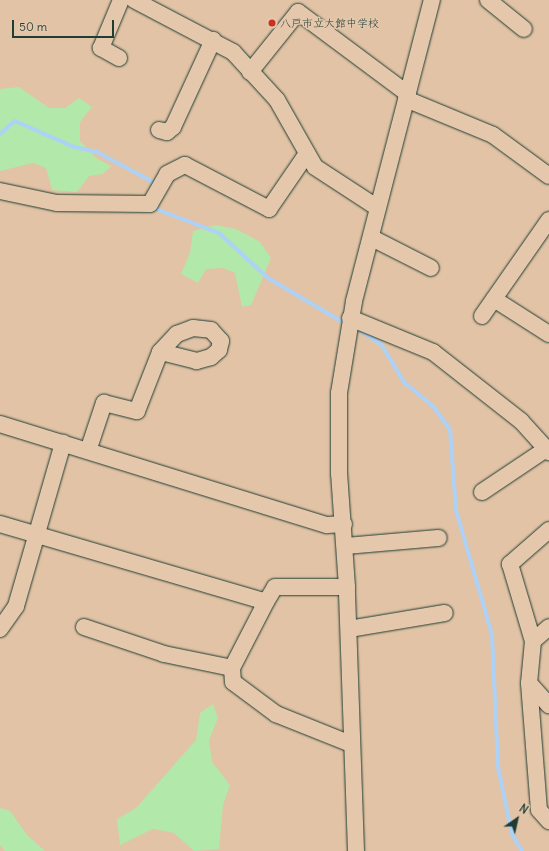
<!DOCTYPE html>
<meta charset="utf-8">
<style>
body{margin:0}
#map{position:relative;width:549px;height:851px;overflow:hidden;background:#e2c3a5;font-family:Delius,"Klee One",sans-serif}
div>[style]{position:absolute}
[style*='--x']{left:calc(var(--x)*1px);top:calc(var(--y)*1px);width:calc(var(--w)*1px);rotate:calc(var(--a)*1deg)}
.green>*{inset:0;background:#b2e8aa}
.stream>*{height:4px;margin:-2px;padding:0 2px;transform-origin:2px;border-radius:2px;background:#aed1f6}
.roads{filter:drop-shadow(0 0 1px #1f3d34) drop-shadow(0 0 1px #1f3d34)}
.minor>*{height:16px;margin:-8px;padding:0 8px;transform-origin:8px;border-radius:8px;background:#e5c8ac}
.dots>*{width:11px;height:11px;translate:-50% -50%;box-sizing:border-box;border:2px solid #e5c8ac;border-radius:50%}
span{translate:-50% -50%;white-space:nowrap;text-align:center;line-height:1.15;-webkit-text-stroke:3px #e5c8ac;paint-order:stroke}
.poi-label{font-size:11px;color:#1f3d34}
.left{translate:0 -50%;text-align:left}
.north{position:absolute;left:497px;top:799px;width:40px;height:40px;-webkit-text-stroke:3px #e5c8ac;paint-order:stroke;rotate:34deg;font-size:11px;font-weight:700;line-height:16px;text-align:center;color:#1f3d34}
.north::after{content:'';display:block;margin:auto;width:14px;height:18px;background:#1f3d34;clip-path:polygon(50% 0,100% 100%,50% 72%,0 100%)}
.scale{position:absolute;left:12px;top:20px;width:102px;height:18px;box-sizing:border-box;border:2px solid #1f3d34;border-top:0;padding-left:5px;font-size:12px;line-height:14px;white-space:nowrap;color:#1f3d34;-webkit-text-stroke:3px #e5c8ac;paint-order:stroke}
</style>
<div id="map">
<div class="green">
<div style="clip-path:polygon(19px 87px,49px 108px,65px 108px,79px 98px,92px 107px,80px 122px,80px 141px,96px 158px,111px 166px,103px 174px,89px 176px,77px 192px,52px 190px,46px 168px,33px 163px,0 171px,0 89px)"></div>
<div style="clip-path:polygon(216px 225px,236px 229px,260px 242px,271px 258px,251px 305px,242px 307px,235px 273px,223px 268px,206px 269px,198px 283px,181px 274px,190px 253px,193px 231px)"></div>
<div style="clip-path:polygon(213px 704px,218px 718px,209px 740px,212px 762px,230px 785px,223px 805px,219px 849px,194px 851px,174px 833px,153px 829px,120px 845px,117px 819px,136px 808px,196px 740px,200px 713px)"></div>
<div style="clip-path:polygon(0 808px,10px 811px,28px 836px,45px 851px,5px 851px,0 845px)"></div>
</div>
<div class="stream">
<div style="--x:0;--y:134;--w:20;--a:-41"></div>
<div style="--x:15;--y:121;--w:64;--a:23.8"></div>
<div style="--x:74;--y:147;--w:24;--a:12"></div>
<div style="--x:97;--y:152;--w:64;--a:28.2"></div>
<div style="--x:153;--y:182;--w:4;--a:76"></div>
<div style="--x:156;--y:205;--w:4;--a:90"></div>
<div style="--x:156;--y:209;--w:67;--a:20.9"></div>
<div style="--x:219;--y:233;--w:67;--a:42.6"></div>
<div style="--x:268;--y:278;--w:91;--a:30.5"></div>
<div style="--x:360;--y:330;--w:25;--a:34"></div>
<div style="--x:381;--y:344;--w:44;--a:58.8"></div>
<div style="--x:404;--y:382;--w:38;--a:40"></div>
<div style="--x:433;--y:406;--w:29;--a:54"></div>
<div style="--x:450;--y:429;--w:81;--a:85.8"></div>
<div style="--x:456;--y:510;--w:130;--a:73.9"></div>
<div style="--x:492;--y:635;--w:132;--a:87.4"></div>
<div style="--x:498;--y:767;--w:68;--a:78.2"></div>
<div style="--x:512;--y:834;--w:20;--a:60"></div>
</div>
<div class="roads">
<div class="minor">
<div style="--x:134;--y:0;--w:112;--a:27.7"></div>
<div style="--x:233;--y:52;--w:65;--a:47.5"></div>
<div style="--x:277;--y:100;--w:77;--a:60.4"></div>
<div style="--x:315;--y:167;--w:75;--a:33.1"></div>
<div style="--x:488;--y:0;--w:46;--a:38.9"></div>
<div style="--x:119;--y:58;--w:21;--a:-151"></div>
<div style="--x:101;--y:48;--w:52;--a:-67.4"></div>
<div style="--x:250;--y:72;--w:77;--a:-51.3"></div>
<div style="--x:298;--y:12;--w:137;--a:36.7"></div>
<div style="--x:406;--y:99;--w:94;--a:22.5"></div>
<div style="--x:493;--y:135;--w:69;--a:36.2"></div>
<div style="--x:159;--y:130;--w:8;--a:14"></div>
<div style="--x:167;--y:132;--w:8;--a:-40"></div>
<div style="--x:173;--y:127;--w:96;--a:-65.3"></div>
<div style="--x:0;--y:191;--w:58;--a:11.9"></div>
<div style="--x:57;--y:203;--w:93;--a:0.6"></div>
<div style="--x:150;--y:204;--w:34;--a:-60"></div>
<div style="--x:167;--y:174;--w:20;--a:-27"></div>
<div style="--x:185;--y:165;--w:95;--a:27.6"></div>
<div style="--x:269;--y:209;--w:65;--a:-55.6"></div>
<div style="--x:372;--y:238;--w:66;--a:27"></div>
<div style="--x:494;--y:299;--w:65;--a:32.5"></div>
<div style="--x:482;--y:316;--w:117;--a:-55.1"></div>
<div style="--x:350;--y:318;--w:90;--a:22.3"></div>
<div style="--x:433;--y:352;--w:112;--a:38.1"></div>
<div style="--x:521;--y:421;--w:42;--a:47.9"></div>
<div style="--x:0;--y:424;--w:342;--a:17.2"></div>
<div style="--x:327;--y:525;--w:17;--a:-3"></div>
<div style="--x:88;--y:451;--w:51;--a:-71.6"></div>
<div style="--x:104;--y:403;--w:34;--a:14"></div>
<div style="--x:137;--y:411;--w:63;--a:-68.7"></div>
<div style="--x:160;--y:352;--w:25;--a:-47"></div>
<div style="--x:177;--y:334;--w:17;--a:-21"></div>
<div style="--x:193;--y:328;--w:18;--a:6"></div>
<div style="--x:211;--y:330;--w:15;--a:48"></div>
<div style="--x:221;--y:341;--w:9;--a:103"></div>
<div style="--x:219;--y:350;--w:11;--a:139"></div>
<div style="--x:211;--y:357;--w:15;--a:164"></div>
<div style="--x:197;--y:361;--w:38;--a:-166"></div>
<div style="--x:482;--y:492;--w:77;--a:-33.9"></div>
<div style="--x:0;--y:524;--w:277;--a:16.3"></div>
<div style="--x:266;--y:602;--w:17;--a:-59"></div>
<div style="--x:275;--y:587;--w:72;--a:0"></div>
<div style="--x:549;--y:530;--w:52;--a:138.9"></div>
<div style="--x:510;--y:564;--w:80;--a:73.4"></div>
<div style="--x:533;--y:641;--w:42;--a:95.4"></div>
<div style="--x:529;--y:683;--w:127;--a:85.5"></div>
<div style="--x:539;--y:810;--w:15;--a:48"></div>
<div style="--x:345;--y:546;--w:94;--a:-4.9"></div>
<div style="--x:266;--y:602;--w:74;--a:117.3"></div>
<div style="--x:232;--y:668;--w:14;--a:86"></div>
<div style="--x:233;--y:682;--w:54;--a:36.7"></div>
<div style="--x:276;--y:714;--w:81;--a:21.8"></div>
<div style="--x:84;--y:627;--w:84;--a:18.6"></div>
<div style="--x:164;--y:654;--w:69;--a:11.6"></div>
<div style="--x:0;--y:629;--w:28;--a:-55"></div>
<div style="--x:16;--y:606;--w:170;--a:-73.9"></div>
<div style="--x:349;--y:629;--w:97;--a:-9.5"></div>
<div style="--x:533;--y:641;--w:21;--a:-41"></div>
<div style="--x:529;--y:683;--w:30;--a:48"></div>
<div style="--x:356;--y:851;--w:264;--a:-92"></div>
<div style="--x:347;--y:587;--w:113;--a:-94"></div>
<div style="--x:339;--y:474;--w:81;--a:-90"></div>
<div style="--x:339;--y:393;--w:93;--a:-80.7"></div>
<div style="--x:354;--y:301;--w:311;--a:-75.5"></div>
</div>
</div>
<div class="dots">
<div style="left:272px;top:23px;background:#c8321e"></div>
</div>
<div class="poi-label">
<span class="left" style="left:280px;top:23px">八戸市立大館中学校</span>
</div>
<div class="north">N</div>
<div class="scale">50 m</div>
</div>
